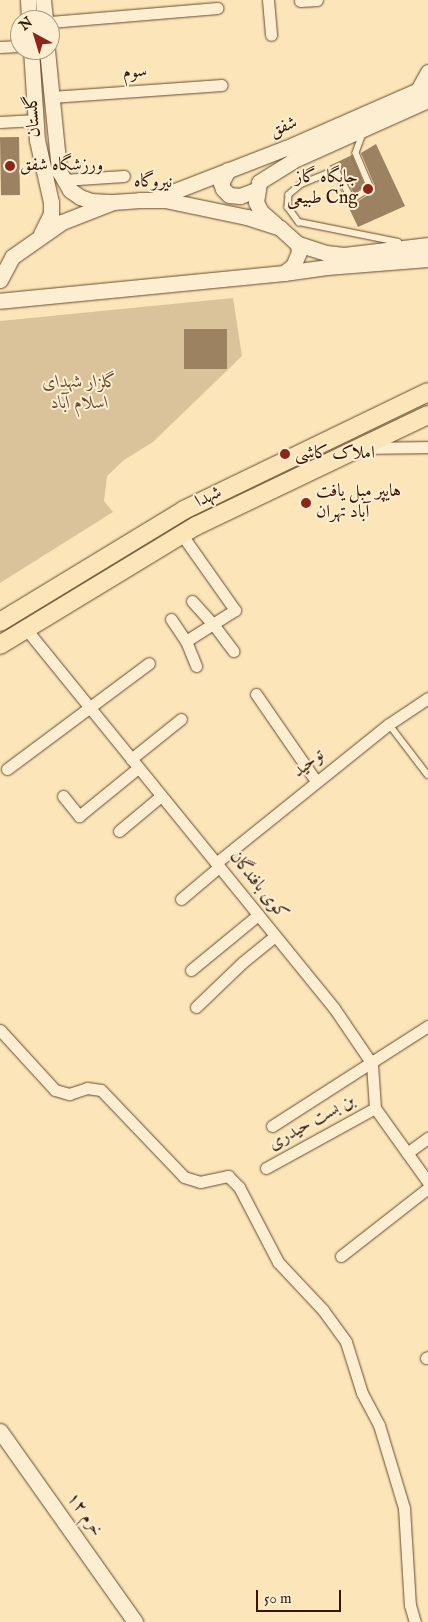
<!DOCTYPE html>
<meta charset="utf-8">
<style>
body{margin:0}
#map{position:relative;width:428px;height:1622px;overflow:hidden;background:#fce5b9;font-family:"IM FELL English",Amiri,serif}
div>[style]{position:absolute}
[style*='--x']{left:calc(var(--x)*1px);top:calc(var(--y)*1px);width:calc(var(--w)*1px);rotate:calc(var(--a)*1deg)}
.green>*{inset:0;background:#dac29a}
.building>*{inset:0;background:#9c8260;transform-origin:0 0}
.roads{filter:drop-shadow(0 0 1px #654a2e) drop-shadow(0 0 1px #654a2e)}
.lane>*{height:5.5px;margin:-2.75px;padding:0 2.75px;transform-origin:2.75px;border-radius:2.75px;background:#fdeed2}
.street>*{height:11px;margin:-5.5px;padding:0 5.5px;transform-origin:5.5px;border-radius:5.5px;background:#fdeed2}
.secondary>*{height:15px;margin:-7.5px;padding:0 7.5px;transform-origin:7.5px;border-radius:7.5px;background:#fdeed2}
.primary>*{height:18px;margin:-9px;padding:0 9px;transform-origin:9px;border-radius:9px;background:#fce5b9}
.dots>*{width:14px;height:14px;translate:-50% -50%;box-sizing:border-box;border:2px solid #fdeed2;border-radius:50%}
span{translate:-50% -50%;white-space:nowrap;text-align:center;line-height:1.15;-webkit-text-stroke:4px #fdeed2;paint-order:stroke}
.street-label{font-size:18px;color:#331600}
.poi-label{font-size:18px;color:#331600}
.left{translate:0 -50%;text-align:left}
.right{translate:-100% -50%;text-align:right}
.park-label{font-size:18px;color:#654a2e;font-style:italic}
.north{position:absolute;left:10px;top:10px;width:50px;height:50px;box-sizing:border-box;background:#fdeed2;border:1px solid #ac987e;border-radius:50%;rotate:321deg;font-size:14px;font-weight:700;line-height:20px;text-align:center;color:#331600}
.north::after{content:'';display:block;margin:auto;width:18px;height:22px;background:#8f2418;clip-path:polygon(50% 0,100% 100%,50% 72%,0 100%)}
.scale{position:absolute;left:256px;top:1590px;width:85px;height:22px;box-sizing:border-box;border:2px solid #331600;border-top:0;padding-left:6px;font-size:15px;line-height:18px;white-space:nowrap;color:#331600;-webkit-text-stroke:4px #fdeed2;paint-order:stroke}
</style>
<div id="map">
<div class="green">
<div style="clip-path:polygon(233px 298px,242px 356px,153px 442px,124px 460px,107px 476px,104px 501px,113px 512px,0 583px,0 321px)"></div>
</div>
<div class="building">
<div style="left:19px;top:137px;width:58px;height:19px;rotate:89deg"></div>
<div style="clip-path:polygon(376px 144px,405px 206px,358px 227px,338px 185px,348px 202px,352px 205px,375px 191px,375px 186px,361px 153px)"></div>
<div style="clip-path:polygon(352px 155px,365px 186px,354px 193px,341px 170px,329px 166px)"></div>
<div style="left:184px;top:329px;width:43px;height:40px"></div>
</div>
<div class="roads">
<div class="lane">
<div style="--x:364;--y:131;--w:23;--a:110"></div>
<div style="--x:356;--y:153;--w:38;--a:67"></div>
<div style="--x:371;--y:188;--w:22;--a:148"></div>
<div style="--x:352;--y:200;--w:31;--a:-119"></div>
<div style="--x:337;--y:173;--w:5;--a:-169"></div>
<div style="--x:332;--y:172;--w:32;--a:158"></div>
<div style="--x:302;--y:184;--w:17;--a:140"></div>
<div style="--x:289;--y:195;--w:12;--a:95"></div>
<div style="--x:288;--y:207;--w:19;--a:54"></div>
<div style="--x:299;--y:222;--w:101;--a:11.4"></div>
<div style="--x:389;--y:724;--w:64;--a:52.6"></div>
</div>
<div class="street">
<div style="--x:268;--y:0;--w:35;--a:85"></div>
<div style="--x:300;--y:1;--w:17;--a:-3"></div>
<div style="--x:50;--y:22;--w:168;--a:-4.8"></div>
<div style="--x:0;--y:47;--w:20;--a:-3"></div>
<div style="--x:51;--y:97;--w:171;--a:-4"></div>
<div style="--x:0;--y:122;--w:36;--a:-3"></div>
<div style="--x:63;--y:180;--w:61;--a:-3.8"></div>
<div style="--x:365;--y:448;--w:63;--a:-0.9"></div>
<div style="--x:182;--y:535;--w:92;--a:54.8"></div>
<div style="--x:235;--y:610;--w:58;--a:147.7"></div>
<div style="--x:186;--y:641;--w:27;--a:68"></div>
<div style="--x:192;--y:601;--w:31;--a:48"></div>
<div style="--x:213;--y:624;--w:34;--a:53"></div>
<div style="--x:171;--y:619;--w:27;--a:56"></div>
<div style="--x:26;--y:629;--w:488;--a:50.9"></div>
<div style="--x:334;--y:1008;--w:68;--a:55.8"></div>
<div style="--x:372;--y:1064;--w:44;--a:86.1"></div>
<div style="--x:375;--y:1108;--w:91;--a:54.4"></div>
<div style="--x:256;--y:694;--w:106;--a:55.4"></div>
<div style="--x:131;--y:759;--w:64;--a:-38.7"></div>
<div style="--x:7;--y:769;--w:177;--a:-36.7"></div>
<div style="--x:63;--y:796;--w:26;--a:51"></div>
<div style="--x:79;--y:816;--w:76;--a:-39.1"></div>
<div style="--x:119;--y:831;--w:55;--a:-39.8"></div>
<div style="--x:216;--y:863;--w:222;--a:-38.8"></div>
<div style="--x:389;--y:724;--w:47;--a:-33.7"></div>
<div style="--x:181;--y:899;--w:50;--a:-40.1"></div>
<div style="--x:191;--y:970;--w:87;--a:-39.4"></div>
<div style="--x:196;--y:1007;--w:65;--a:-43.8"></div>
<div style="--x:243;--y:962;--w:41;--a:-39.1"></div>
<div style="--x:0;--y:1030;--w:81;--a:47.5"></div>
<div style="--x:55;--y:1090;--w:15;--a:16"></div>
<div style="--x:69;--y:1094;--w:19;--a:-18"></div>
<div style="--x:87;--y:1088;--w:14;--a:8"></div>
<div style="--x:101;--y:1090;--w:120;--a:46.3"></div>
<div style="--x:184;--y:1177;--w:17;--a:17"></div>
<div style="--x:200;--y:1182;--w:29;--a:-12"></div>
<div style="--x:228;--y:1176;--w:16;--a:45"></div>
<div style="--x:239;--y:1187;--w:85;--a:62.5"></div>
<div style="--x:278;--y:1262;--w:66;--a:46.8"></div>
<div style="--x:323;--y:1310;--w:39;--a:54"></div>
<div style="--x:346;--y:1342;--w:53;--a:72.6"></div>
<div style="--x:362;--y:1393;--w:36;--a:62"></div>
<div style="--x:379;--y:1425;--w:87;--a:73.2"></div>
<div style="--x:404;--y:1508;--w:97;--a:86.5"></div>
<div style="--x:410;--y:1605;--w:18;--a:74"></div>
<div style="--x:272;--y:1126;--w:185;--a:-32.7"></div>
<div style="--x:407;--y:1153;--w:26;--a:-36"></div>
<div style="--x:266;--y:1168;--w:124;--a:-28.8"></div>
<div style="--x:341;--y:1256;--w:110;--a:-38"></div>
<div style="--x:426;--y:1358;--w:2;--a:-27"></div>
</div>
<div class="secondary">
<div style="--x:28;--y:0;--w:20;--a:87"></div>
<div style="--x:43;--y:0;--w:20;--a:84"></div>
<div style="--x:31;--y:50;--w:90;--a:86.2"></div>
<div style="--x:37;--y:140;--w:64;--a:77.3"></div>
<div style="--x:51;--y:202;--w:12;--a:90"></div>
<div style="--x:51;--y:214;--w:22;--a:117"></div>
<div style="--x:47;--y:50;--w:122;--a:84.3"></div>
<div style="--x:59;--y:171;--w:22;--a:60"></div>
<div style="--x:70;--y:190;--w:12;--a:35"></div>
<div style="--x:80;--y:197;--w:12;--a:20"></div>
<div style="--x:91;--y:201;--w:18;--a:3"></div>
<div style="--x:417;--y:92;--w:23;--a:-61"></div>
<div style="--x:228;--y:170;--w:15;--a:118"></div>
<div style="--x:221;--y:183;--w:6;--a:72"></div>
<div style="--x:223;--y:189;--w:8;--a:45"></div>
<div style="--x:229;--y:195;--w:11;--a:5"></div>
<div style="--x:240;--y:196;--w:17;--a:-21"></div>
<div style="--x:157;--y:198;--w:138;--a:-21.2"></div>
<div style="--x:286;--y:148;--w:155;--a:-23.6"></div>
<div style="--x:275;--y:224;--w:18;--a:-139"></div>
<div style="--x:261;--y:212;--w:11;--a:-117"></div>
<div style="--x:256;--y:202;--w:20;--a:-81"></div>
<div style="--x:259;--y:182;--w:39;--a:-32"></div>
<div style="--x:292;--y:161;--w:149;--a:-24.2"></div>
<div style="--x:298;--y:244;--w:29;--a:18"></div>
<div style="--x:326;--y:253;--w:18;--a:6"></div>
<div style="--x:344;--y:255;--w:85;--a:-6.8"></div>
<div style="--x:284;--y:273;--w:43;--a:-7.9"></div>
<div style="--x:327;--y:267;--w:101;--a:-4.5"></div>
<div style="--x:0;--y:280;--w:26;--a:-62"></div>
<div style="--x:12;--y:257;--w:61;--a:-35"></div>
<div style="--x:62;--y:222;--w:55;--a:-21.4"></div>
<div style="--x:113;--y:202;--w:27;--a:-4"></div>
<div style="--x:140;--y:200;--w:25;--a:0"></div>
<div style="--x:165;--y:200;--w:84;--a:11.7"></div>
<div style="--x:247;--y:217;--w:35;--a:18"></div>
<div style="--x:280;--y:228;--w:24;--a:42"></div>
<div style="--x:298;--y:244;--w:8;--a:83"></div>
<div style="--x:299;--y:252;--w:15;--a:113"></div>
<div style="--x:293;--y:266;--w:11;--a:142"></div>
<div style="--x:284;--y:273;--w:285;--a:174.4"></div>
<div style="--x:0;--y:1431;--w:234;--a:54.7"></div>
</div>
<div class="primary">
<div style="--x:0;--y:622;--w:215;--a:-31.3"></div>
<div style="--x:184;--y:510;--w:271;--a:-25.8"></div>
<div style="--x:0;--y:645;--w:229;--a:-31.3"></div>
<div style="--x:196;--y:526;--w:257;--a:-25.6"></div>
</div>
</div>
<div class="dots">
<div style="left:10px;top:166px;background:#8f2418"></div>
<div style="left:368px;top:189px;background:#8f2418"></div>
<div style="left:285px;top:454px;background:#8f2418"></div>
<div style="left:306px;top:503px;background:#8f2418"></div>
</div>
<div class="street-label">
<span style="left:135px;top:73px;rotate:-4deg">سوم</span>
<span style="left:34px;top:116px;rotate:-94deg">گلستان</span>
<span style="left:284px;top:128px;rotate:-22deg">شفق</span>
<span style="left:153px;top:183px;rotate:2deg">نیروگاه</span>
<span style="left:209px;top:498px;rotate:-26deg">شهدا</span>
<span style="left:309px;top:764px;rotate:-38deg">توحید</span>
<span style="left:258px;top:886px;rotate:51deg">کوی بافندگان</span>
<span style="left:312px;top:1123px;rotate:-29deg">بن بست حیدری</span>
<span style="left:84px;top:1515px;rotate:55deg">خرم ۱۲</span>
</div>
<div class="poi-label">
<span class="left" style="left:20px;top:166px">ورزشگاه شفق</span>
<span class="right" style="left:358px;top:189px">جایگاه گاز<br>طبیعی Cng</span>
<span class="left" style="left:295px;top:454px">املاک کاشی</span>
<span class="left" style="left:316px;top:503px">هایپر مبل یافت<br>آباد تهران</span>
</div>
<div class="park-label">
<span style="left:80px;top:394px">گلزار شهدای<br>اسلام آباد</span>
</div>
<div class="north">N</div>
<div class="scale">50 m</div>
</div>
